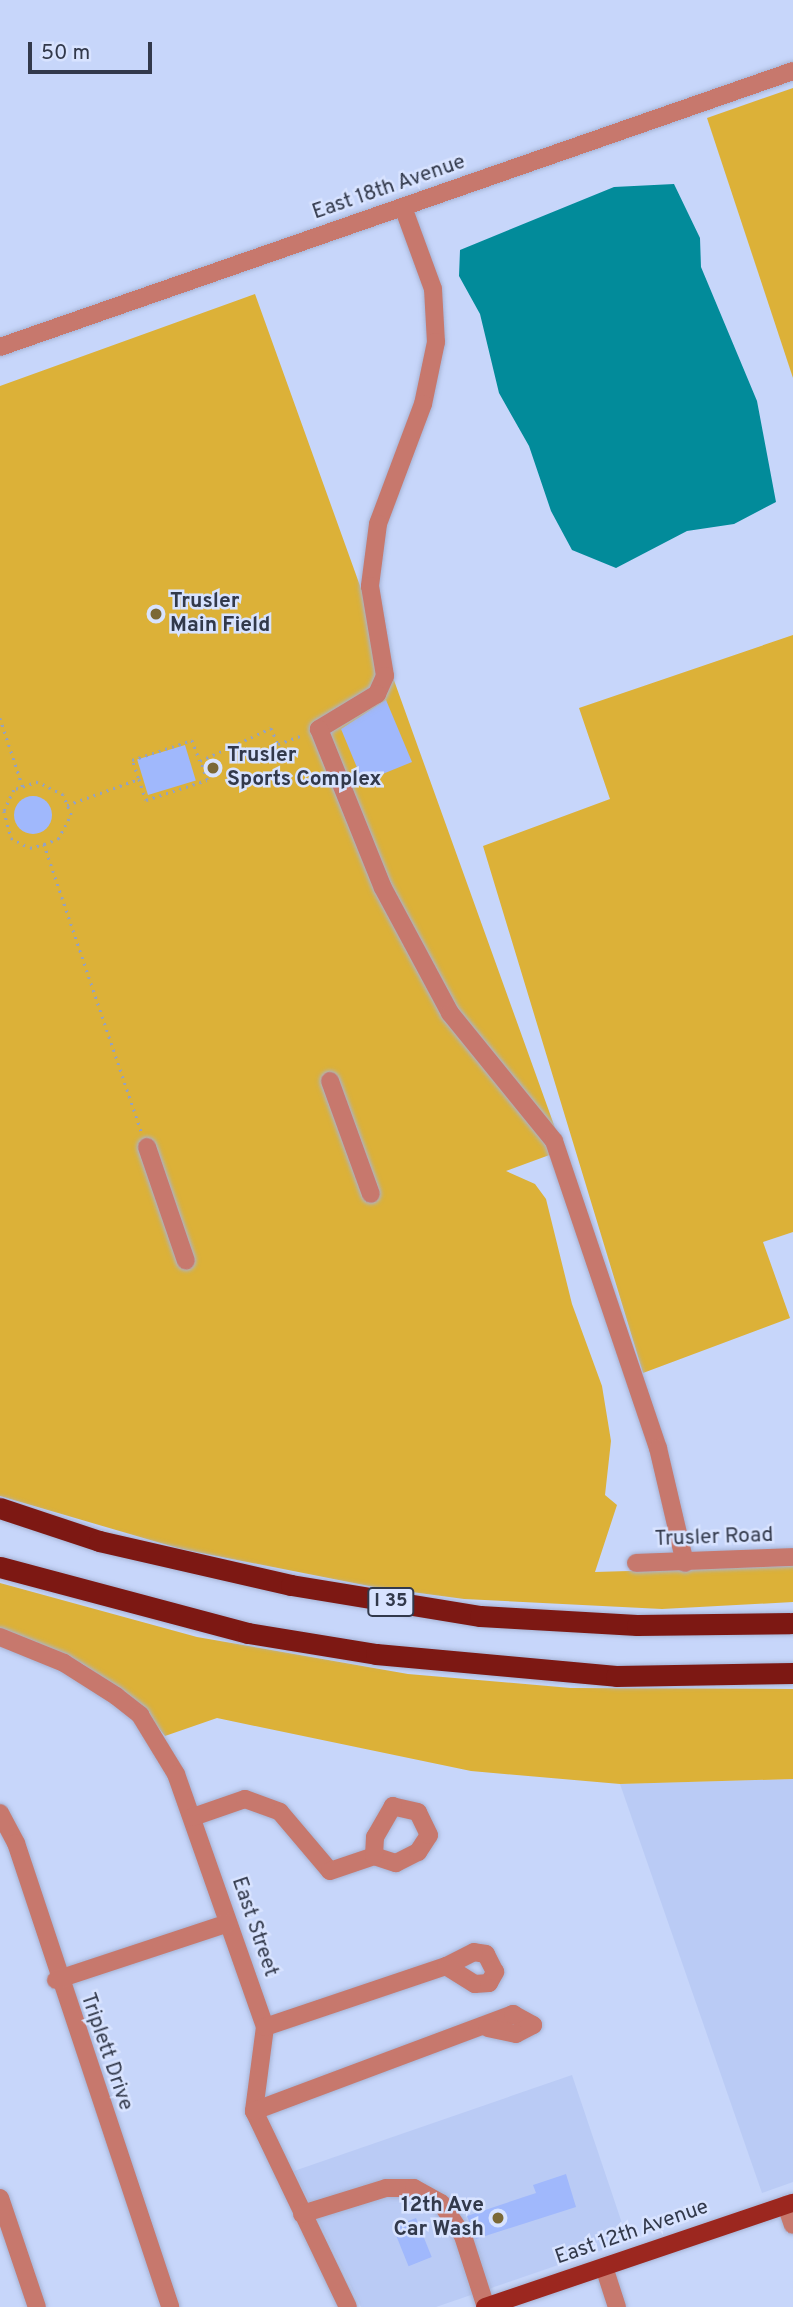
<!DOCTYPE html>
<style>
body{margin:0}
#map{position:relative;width:793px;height:2307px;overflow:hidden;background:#c7d6fa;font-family:Overpass,sans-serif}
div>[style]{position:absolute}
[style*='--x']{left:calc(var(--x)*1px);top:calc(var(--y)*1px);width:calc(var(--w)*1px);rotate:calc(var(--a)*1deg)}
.built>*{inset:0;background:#bacbf5}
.green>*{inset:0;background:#dcb138}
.water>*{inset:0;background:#028b9a}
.building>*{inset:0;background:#a0b8fc;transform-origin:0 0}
.round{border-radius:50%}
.path>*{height:2.5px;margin-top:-1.25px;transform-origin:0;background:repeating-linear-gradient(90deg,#95a2c0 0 2px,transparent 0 7px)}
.roads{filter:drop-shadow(0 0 2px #a6b3d4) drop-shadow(0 0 2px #a6b3d4)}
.minor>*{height:18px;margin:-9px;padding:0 9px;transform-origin:9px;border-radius:9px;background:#c7786d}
.major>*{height:18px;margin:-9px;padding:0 9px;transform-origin:9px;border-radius:9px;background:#9c271f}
.highway>*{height:21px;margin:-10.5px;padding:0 10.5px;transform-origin:10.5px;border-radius:10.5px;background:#7d1813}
.dots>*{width:19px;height:19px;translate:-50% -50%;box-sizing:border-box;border:4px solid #d8e3ff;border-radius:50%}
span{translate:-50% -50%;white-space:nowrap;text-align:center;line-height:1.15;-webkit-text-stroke:5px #d8e3ff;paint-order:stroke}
.shield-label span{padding:2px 5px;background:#d8e3ff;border:2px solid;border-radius:5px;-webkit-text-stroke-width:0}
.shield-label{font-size:19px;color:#32394b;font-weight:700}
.street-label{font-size:21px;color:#32394b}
.poi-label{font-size:21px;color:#32394b;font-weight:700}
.left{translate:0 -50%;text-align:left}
.right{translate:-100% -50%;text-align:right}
.scale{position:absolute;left:28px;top:42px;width:124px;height:32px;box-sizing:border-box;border:4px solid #32394b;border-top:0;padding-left:9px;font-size:21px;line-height:24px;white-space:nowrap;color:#32394b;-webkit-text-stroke:5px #d8e3ff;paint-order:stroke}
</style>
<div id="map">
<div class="built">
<div style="clip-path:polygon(793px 1779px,793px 2182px,762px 2193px,620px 1784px)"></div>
<div style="clip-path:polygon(572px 2075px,628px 2241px,436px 2307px,361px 2307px,294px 2171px)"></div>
</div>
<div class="green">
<div style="clip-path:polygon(793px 88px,793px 378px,707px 118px)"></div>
<div style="clip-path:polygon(255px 294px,563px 1150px,506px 1171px,535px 1184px,546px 1199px,572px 1304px,602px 1386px,611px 1441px,605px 1495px,617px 1505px,595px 1572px,793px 1566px,793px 1602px,662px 1609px,464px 1599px,374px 1587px,181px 1549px,0 1496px,0 386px)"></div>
<div style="clip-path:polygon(793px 635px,793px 1232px,763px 1242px,790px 1318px,643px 1373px,483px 846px,610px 799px,579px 708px)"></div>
<div style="clip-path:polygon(0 1583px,197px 1637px,408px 1674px,571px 1688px,793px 1689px,793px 1779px,620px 1784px,471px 1771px,217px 1718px,165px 1736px,141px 1706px,83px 1664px,0 1628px)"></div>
</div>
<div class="water">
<div style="clip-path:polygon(674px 184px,700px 238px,701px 267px,757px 401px,776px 502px,734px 524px,687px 531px,616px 568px,572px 550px,551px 511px,529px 446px,499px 393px,480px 314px,459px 276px,460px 250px,614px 187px)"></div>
</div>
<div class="building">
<div style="clip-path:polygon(386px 700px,412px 762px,363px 782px,341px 729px)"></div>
<div style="left:185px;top:745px;width:37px;height:50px;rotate:73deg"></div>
<div class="round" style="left:14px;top:796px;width:38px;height:38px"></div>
<div style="clip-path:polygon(566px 2174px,576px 2207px,476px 2239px,467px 2216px,536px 2193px,533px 2185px)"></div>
<div style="left:416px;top:2218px;width:42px;height:25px;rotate:68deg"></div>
</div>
<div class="path">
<div style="--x:0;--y:718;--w:73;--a:71.6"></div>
<div style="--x:138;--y:778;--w:19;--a:-108"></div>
<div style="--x:132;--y:760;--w:63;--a:-18.4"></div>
<div style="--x:192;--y:740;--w:22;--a:69"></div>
<div style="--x:67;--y:805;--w:77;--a:-19.9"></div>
<div style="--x:139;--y:779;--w:22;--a:72"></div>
<div style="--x:146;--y:800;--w:64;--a:-18.2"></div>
<div style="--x:207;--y:780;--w:20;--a:-110"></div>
<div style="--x:200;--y:761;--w:78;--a:-24.9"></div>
<div style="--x:271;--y:728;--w:17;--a:66"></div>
<div style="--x:278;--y:744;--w:27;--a:-20"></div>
<div style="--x:44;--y:844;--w:15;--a:-20"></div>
<div style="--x:58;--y:839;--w:27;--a:-62"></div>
<div style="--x:71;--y:815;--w:22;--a:-112"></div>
<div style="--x:63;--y:795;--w:28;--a:-153"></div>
<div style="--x:38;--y:782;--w:25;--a:162"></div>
<div style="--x:14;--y:790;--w:23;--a:115"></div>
<div style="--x:4;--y:811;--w:28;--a:75"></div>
<div style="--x:11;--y:838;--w:21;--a:28"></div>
<div style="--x:30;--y:848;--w:15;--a:-16"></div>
<div style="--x:44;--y:844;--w:303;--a:71.3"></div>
</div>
<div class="roads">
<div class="minor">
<div style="--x:403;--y:207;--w:87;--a:69.9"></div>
<div style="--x:433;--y:289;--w:53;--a:86.8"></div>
<div style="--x:436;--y:342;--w:63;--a:101.8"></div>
<div style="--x:423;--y:404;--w:128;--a:110.6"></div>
<div style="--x:378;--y:524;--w:63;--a:97.4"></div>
<div style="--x:370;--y:586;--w:91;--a:80.5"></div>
<div style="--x:385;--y:676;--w:20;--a:114"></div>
<div style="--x:377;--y:694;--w:68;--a:148.9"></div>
<div style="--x:319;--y:729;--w:171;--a:68.1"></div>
<div style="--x:383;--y:888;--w:142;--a:61.8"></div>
<div style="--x:450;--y:1013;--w:165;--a:50.9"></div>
<div style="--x:554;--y:1141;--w:324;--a:71.3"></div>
<div style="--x:658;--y:1448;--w:118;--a:76.8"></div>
<div style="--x:0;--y:347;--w:840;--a:-19.19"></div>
<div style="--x:330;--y:1081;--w:120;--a:70.1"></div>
<div style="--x:147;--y:1147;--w:120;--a:71.1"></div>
<div style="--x:636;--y:1563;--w:157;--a:-2.2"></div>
<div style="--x:0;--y:1637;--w:69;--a:22.1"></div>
<div style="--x:64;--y:1663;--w:62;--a:32.4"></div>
<div style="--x:116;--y:1696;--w:31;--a:38"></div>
<div style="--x:140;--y:1715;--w:69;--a:58.6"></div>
<div style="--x:176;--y:1774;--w:268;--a:70.6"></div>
<div style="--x:265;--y:2027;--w:85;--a:97.5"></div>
<div style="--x:254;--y:2111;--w:217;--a:64.4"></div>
<div style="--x:0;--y:1813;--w:34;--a:62"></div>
<div style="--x:16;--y:1843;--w:489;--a:71.6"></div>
<div style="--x:193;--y:1817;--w:55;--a:-19.1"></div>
<div style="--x:245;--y:1799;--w:37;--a:20"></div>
<div style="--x:280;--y:1812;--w:77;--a:49.7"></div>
<div style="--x:330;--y:1871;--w:46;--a:-18.8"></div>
<div style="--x:374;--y:1856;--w:23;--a:18"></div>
<div style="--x:396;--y:1863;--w:25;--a:-27"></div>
<div style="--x:418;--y:1852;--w:20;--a:-57"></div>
<div style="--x:429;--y:1835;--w:25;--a:-116"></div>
<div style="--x:418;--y:1812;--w:26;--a:-167"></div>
<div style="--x:393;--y:1806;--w:36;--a:120"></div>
<div style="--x:375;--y:1837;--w:19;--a:93"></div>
<div style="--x:56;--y:1980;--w:181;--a:-18.3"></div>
<div style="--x:265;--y:2027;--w:191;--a:-18.6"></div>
<div style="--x:446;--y:1966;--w:34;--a:32"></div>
<div style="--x:475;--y:1984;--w:14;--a:-4"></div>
<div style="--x:489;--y:1983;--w:13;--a:-61"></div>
<div style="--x:495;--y:1972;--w:20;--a:-117"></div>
<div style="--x:486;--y:1954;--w:12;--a:-171"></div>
<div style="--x:474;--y:1952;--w:31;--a:153"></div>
<div style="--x:254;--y:2111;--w:277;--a:-20.5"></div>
<div style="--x:513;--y:2014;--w:23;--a:29"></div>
<div style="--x:533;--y:2025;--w:19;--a:152"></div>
<div style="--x:516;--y:2034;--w:29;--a:-168"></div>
<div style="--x:0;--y:2198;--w:115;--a:71.3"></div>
<div style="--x:786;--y:2205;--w:21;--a:71"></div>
<div style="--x:302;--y:2214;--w:88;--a:-17.2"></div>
<div style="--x:386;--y:2188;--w:28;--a:0"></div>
<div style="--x:414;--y:2188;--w:31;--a:29"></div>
<div style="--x:441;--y:2203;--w:40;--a:56"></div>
<div style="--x:463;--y:2236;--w:75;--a:72.1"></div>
<div style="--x:604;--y:2267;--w:42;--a:72"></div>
</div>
<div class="major">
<div style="--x:485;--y:2307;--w:325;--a:-18.7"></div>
</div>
<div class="highway">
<div style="--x:0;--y:1508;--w:104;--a:18.4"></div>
<div style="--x:99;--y:1541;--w:197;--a:12.9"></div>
<div style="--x:291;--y:1585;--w:192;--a:9.3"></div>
<div style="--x:480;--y:1616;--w:157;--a:3.3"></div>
<div style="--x:637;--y:1625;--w:156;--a:-0.7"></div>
<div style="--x:0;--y:1567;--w:257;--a:14.9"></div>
<div style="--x:248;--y:1633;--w:130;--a:9.3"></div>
<div style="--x:376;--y:1654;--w:241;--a:5.2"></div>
<div style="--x:616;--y:1676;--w:177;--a:-1"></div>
</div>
</div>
<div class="dots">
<div style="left:156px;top:614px;background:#7b6836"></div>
<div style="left:213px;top:768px;background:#7b6836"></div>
<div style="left:498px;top:2218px;background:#7b6836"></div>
</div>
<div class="shield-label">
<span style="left:391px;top:1602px">I 35</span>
</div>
<div class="street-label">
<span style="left:389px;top:188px;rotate:-19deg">East 18th Avenue</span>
<span style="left:714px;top:1538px;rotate:-2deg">Trusler Road</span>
<span style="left:254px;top:1927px;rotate:71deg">East Street</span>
<span style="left:106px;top:2052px;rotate:71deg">Triplett Drive</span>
<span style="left:632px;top:2233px;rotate:-19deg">East 12th Avenue</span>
</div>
<div class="poi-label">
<span class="left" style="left:170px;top:614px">Trusler<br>Main Field</span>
<span class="left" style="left:227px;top:768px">Trusler<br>Sports Complex</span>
<span class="right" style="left:484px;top:2218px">12th Ave<br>Car Wash</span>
</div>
<div class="scale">50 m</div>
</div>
